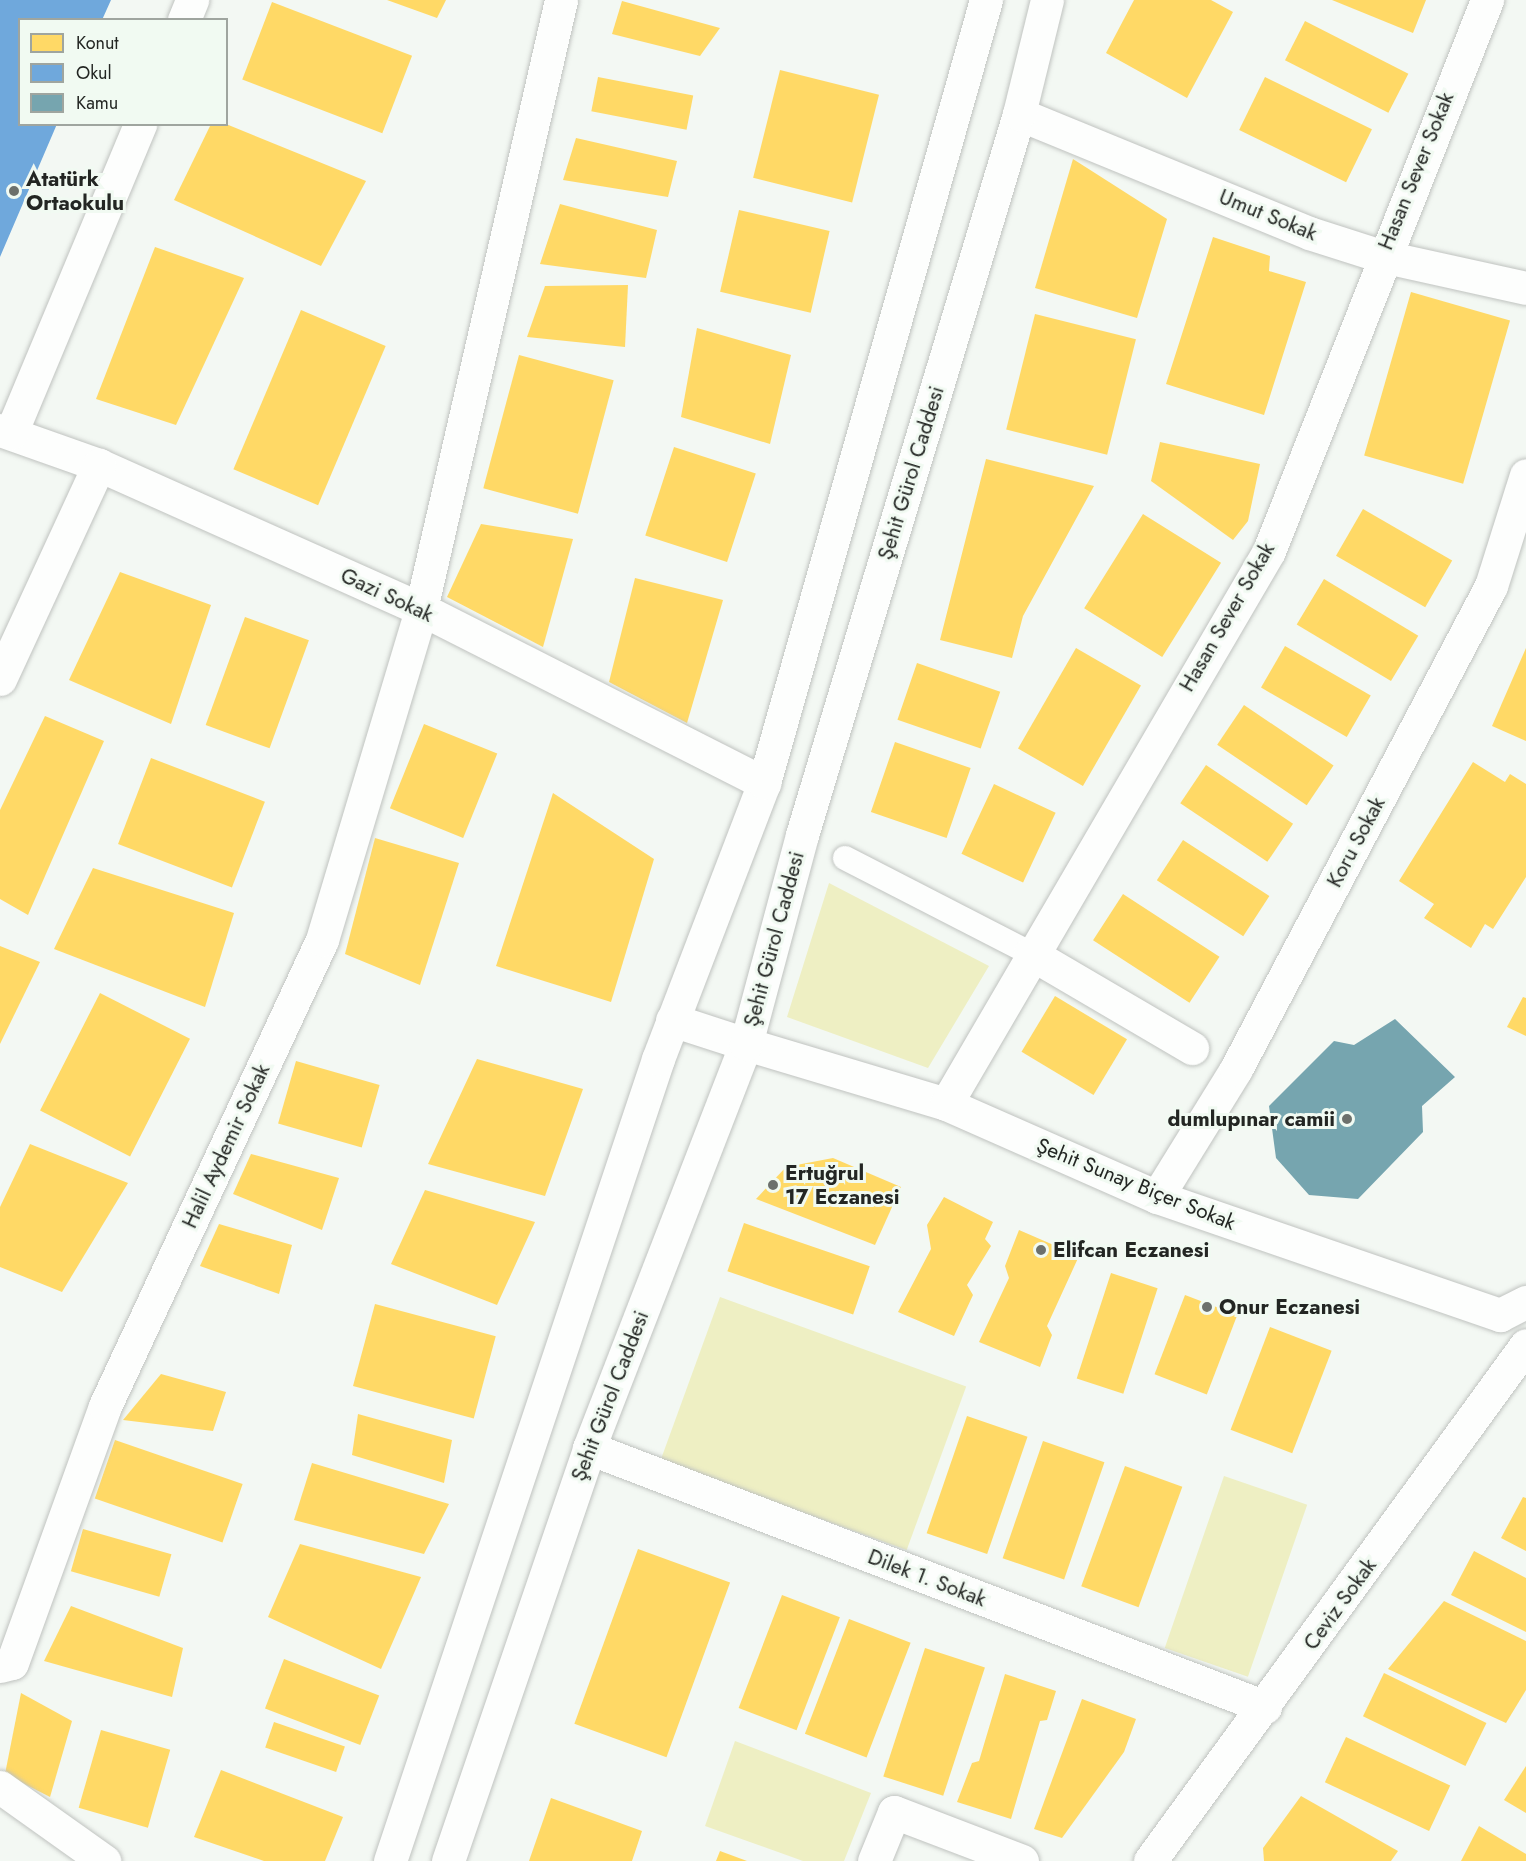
<!DOCTYPE html>
<meta charset="utf-8">
<style>
body{margin:0}
#map{position:relative;width:1526px;height:1861px;overflow:hidden;background:#f3f8f3;font-family:Jost,sans-serif}
div>[style]{position:absolute}
[style*='--x']{left:calc(var(--x)*1px);top:calc(var(--y)*1px);width:calc(var(--w)*1px);rotate:calc(var(--a)*1deg)}
.green>*{inset:0;background:#eeefc3;transform-origin:0 0}
.homes>*{inset:0;background:#ffd966;transform-origin:0 0}
.schools>*{inset:0;background:#6fa8dc}
.public>*{inset:0;background:#76a5af}
.roads{filter:drop-shadow(0 0 2px #c0c3c0) drop-shadow(0 0 2px #c0c3c0)}
.service>*{height:24px;margin:-12px;padding:0 12px;transform-origin:12px;border-radius:12px;background:#fdfefd}
.minor>*{height:33px;margin:-16.5px;padding:0 16.5px;transform-origin:16.5px;border-radius:16.5px;background:#fdfefd}
.secondary>*{height:33px;margin:-16.5px;padding:0 16.5px;transform-origin:16.5px;border-radius:16.5px;background:#fdfefd}
.dots>*{width:16px;height:16px;translate:-50% -50%;box-sizing:border-box;border:3px solid #f1faf2;border-radius:50%}
span{translate:-50% -50%;white-space:nowrap;text-align:center;line-height:1.15;-webkit-text-stroke:6px #f1faf2;paint-order:stroke}
.street-label{font-size:21px;color:#232623}
.poi-label{font-size:21px;color:#232623;font-weight:700}
.left{translate:0 -50%;text-align:left}
.right{translate:-100% -50%;text-align:right}
.legend{position:absolute;left:18px;top:18px;width:210px;height:108px;box-sizing:border-box;background:#f1faf2;border:2px solid #9fa59f;margin:0;padding:8px 10px;list-style:none;font-size:18px;color:#232623}
.legend li{display:flex;align-items:center;gap:12px;height:30px}
.legend b{width:30px;border:2px solid #9fa59f}
</style>
<div id="map">
<div class="green">
<div style="clip-path:polygon(829px 883px,989px 966px,928px 1068px,787px 1017px)"></div>
<div style="left:720px;top:1297px;width:262px;height:174px;rotate:20deg"></div>
<div style="left:1224px;top:1476px;width:88px;height:182px;rotate:19deg"></div>
<div style="clip-path:polygon(735px 1741px,871px 1793px,844px 1861px,803px 1861px,705px 1826px)"></div>
</div>
<div class="homes">
<div style="clip-path:polygon(387px 0,446px 0,437px 18px)"></div>
<div style="clip-path:polygon(1134px 0,1211px 0,1233px 12px,1187px 98px,1106px 53px)"></div>
<div style="clip-path:polygon(1332px 0,1426px 0,1413px 33px)"></div>
<div style="clip-path:polygon(622px 1px,720px 28px,700px 56px,612px 34px)"></div>
<div style="left:272px;top:2px;width:150px;height:83px;rotate:21deg"></div>
<div style="left:1305px;top:21px;width:116px;height:44px;rotate:27deg"></div>
<div style="left:780px;top:70px;width:102px;height:111px;rotate:14deg"></div>
<div style="left:598px;top:77px;width:97px;height:35px;rotate:11deg"></div>
<div style="left:1265px;top:77px;width:119px;height:59px;rotate:26deg"></div>
<div style="clip-path:polygon(211px 124px,226px 124px,366px 181px,321px 266px,174px 200px)"></div>
<div style="clip-path:polygon(576px 138px,677px 161px,668px 197px,563px 180px)"></div>
<div style="clip-path:polygon(1073px 159px,1167px 219px,1137px 318px,1035px 288px)"></div>
<div style="clip-path:polygon(560px 204px,657px 230px,646px 278px,540px 264px)"></div>
<div style="left:739px;top:210px;width:93px;height:84px;rotate:13deg"></div>
<div style="clip-path:polygon(1213px 237px,1270px 256px,1269px 271px,1306px 282px,1264px 415px,1166px 384px)"></div>
<div style="clip-path:polygon(155px 247px,244px 278px,176px 425px,96px 399px)"></div>
<div style="clip-path:polygon(628px 285px,625px 347px,527px 337px,545px 286px)"></div>
<div style="left:1411px;top:292px;width:103px;height:170px;rotate:16deg"></div>
<div style="left:301px;top:310px;width:92px;height:173px;rotate:23deg"></div>
<div style="left:1035px;top:314px;width:104px;height:119px;rotate:14deg"></div>
<div style="clip-path:polygon(697px 328px,791px 355px,770px 444px,681px 417px)"></div>
<div style="left:519px;top:355px;width:98px;height:138px;rotate:15deg"></div>
<div style="clip-path:polygon(1160px 442px,1260px 464px,1248px 521px,1233px 540px,1151px 481px)"></div>
<div style="left:674px;top:447px;width:86px;height:93px;rotate:18deg"></div>
<div style="clip-path:polygon(986px 459px,1094px 486px,1023px 616px,1012px 658px,940px 640px)"></div>
<div style="left:1363px;top:509px;width:103px;height:54px;rotate:30deg"></div>
<div style="left:1143px;top:514px;width:92px;height:111px;rotate:32deg"></div>
<div style="clip-path:polygon(481px 524px,573px 539px,543px 647px,447px 597px)"></div>
<div style="clip-path:polygon(120px 572px,211px 605px,171px 724px,69px 680px)"></div>
<div style="clip-path:polygon(635px 578px,723px 600px,687px 723px,609px 682px)"></div>
<div style="left:1324px;top:579px;width:110px;height:53px;rotate:31deg"></div>
<div style="left:245px;top:617px;width:68px;height:115px;rotate:20deg"></div>
<div style="left:1285px;top:646px;width:99px;height:48px;rotate:30deg"></div>
<div style="left:1076px;top:648px;width:75px;height:116px;rotate:30deg"></div>
<div style="clip-path:polygon(1526px 648px,1526px 741px,1492px 726px)"></div>
<div style="left:917px;top:663px;width:88px;height:60px;rotate:19deg"></div>
<div style="left:1244px;top:705px;width:108px;height:48px;rotate:34deg"></div>
<div style="clip-path:polygon(45px 716px,104px 741px,28px 915px,0 899px,0 810px)"></div>
<div style="left:424px;top:724px;width:79px;height:91px;rotate:22deg"></div>
<div style="left:895px;top:742px;width:80px;height:74px;rotate:19deg"></div>
<div style="left:151px;top:758px;width:122px;height:92px;rotate:21deg"></div>
<div style="clip-path:polygon(1473px 762px,1505px 782px,1510px 774px,1526px 784px,1526px 877px,1493px 929px,1485px 924px,1471px 948px,1424px 918px,1434px 904px,1399px 881px)"></div>
<div style="left:1206px;top:765px;width:105px;height:46px;rotate:34deg"></div>
<div style="left:994px;top:784px;width:68px;height:77px;rotate:25deg"></div>
<div style="clip-path:polygon(553px 793px,654px 859px,611px 1002px,496px 966px)"></div>
<div style="clip-path:polygon(375px 838px,459px 863px,420px 985px,345px 954px)"></div>
<div style="left:1183px;top:840px;width:103px;height:48px;rotate:33deg"></div>
<div style="clip-path:polygon(93px 868px,234px 913px,205px 1007px,54px 949px)"></div>
<div style="left:1123px;top:894px;width:115px;height:55px;rotate:33deg"></div>
<div style="clip-path:polygon(0 946px,40px 962px,0 1044px)"></div>
<div style="left:100px;top:993px;width:101px;height:132px;rotate:27deg"></div>
<div style="left:1055px;top:996px;width:84px;height:65px;rotate:31deg"></div>
<div style="clip-path:polygon(1523px 997px,1526px 998px,1526px 1036px,1507px 1027px)"></div>
<div style="clip-path:polygon(477px 1059px,583px 1089px,545px 1196px,428px 1164px)"></div>
<div style="left:296px;top:1061px;width:87px;height:65px;rotate:16deg"></div>
<div style="clip-path:polygon(30px 1144px,128px 1183px,62px 1292px,0 1267px,0 1207px)"></div>
<div style="clip-path:polygon(251px 1154px,339px 1178px,322px 1230px,233px 1194px)"></div>
<div style="clip-path:polygon(833px 1158px,901px 1187px,875px 1245px,756px 1199px,786px 1167px)"></div>
<div style="clip-path:polygon(425px 1190px,535px 1222px,497px 1305px,391px 1264px)"></div>
<div style="clip-path:polygon(944px 1197px,993px 1222px,985px 1239px,991px 1246px,967px 1285px,973px 1295px,954px 1336px,898px 1312px,931px 1249px,927px 1225px)"></div>
<div style="left:744px;top:1223px;width:133px;height:51px;rotate:19deg"></div>
<div style="clip-path:polygon(219px 1224px,292px 1245px,279px 1294px,200px 1266px)"></div>
<div style="clip-path:polygon(1019px 1230px,1079px 1256px,1047px 1326px,1052px 1335px,1040px 1367px,979px 1342px,1009px 1278px,1005px 1266px)"></div>
<div style="left:1111px;top:1273px;width:49px;height:111px;rotate:18deg"></div>
<div style="left:1185px;top:1295px;width:56px;height:85px;rotate:21deg"></div>
<div style="left:375px;top:1304px;width:125px;height:85px;rotate:15deg"></div>
<div style="left:1270px;top:1327px;width:66px;height:110px;rotate:21deg"></div>
<div style="clip-path:polygon(161px 1374px,226px 1392px,213px 1431px,123px 1420px)"></div>
<div style="clip-path:polygon(358px 1414px,452px 1440px,444px 1483px,352px 1455px)"></div>
<div style="left:967px;top:1416px;width:64px;height:124px;rotate:19deg"></div>
<div style="left:115px;top:1440px;width:135px;height:62px;rotate:19deg"></div>
<div style="left:1043px;top:1441px;width:65px;height:124px;rotate:19deg"></div>
<div style="clip-path:polygon(312px 1463px,449px 1504px,424px 1554px,294px 1520px)"></div>
<div style="left:1125px;top:1466px;width:61px;height:128px;rotate:20deg"></div>
<div style="clip-path:polygon(1523px 1497px,1526px 1498px,1526px 1551px,1501px 1538px)"></div>
<div style="left:83px;top:1529px;width:92px;height:44px;rotate:16deg"></div>
<div style="clip-path:polygon(300px 1544px,421px 1577px,381px 1669px,268px 1617px)"></div>
<div style="left:638px;top:1549px;width:98px;height:186px;rotate:20deg"></div>
<div style="clip-path:polygon(1474px 1551px,1526px 1578px,1526px 1632px,1451px 1595px)"></div>
<div style="left:782px;top:1595px;width:62px;height:121px;rotate:21deg"></div>
<div style="clip-path:polygon(1444px 1601px,1526px 1641px,1526px 1690px,1506px 1723px,1388px 1669px)"></div>
<div style="clip-path:polygon(71px 1606px,183px 1648px,172px 1697px,44px 1661px)"></div>
<div style="left:849px;top:1619px;width:66px;height:123px;rotate:21deg"></div>
<div style="left:925px;top:1648px;width:63px;height:135px;rotate:18deg"></div>
<div style="left:284px;top:1659px;width:102px;height:53px;rotate:21deg"></div>
<div style="left:1384px;top:1673px;width:114px;height:48px;rotate:26deg"></div>
<div style="clip-path:polygon(1005px 1674px,1056px 1691px,1047px 1720px,1040px 1721px,1011px 1819px,957px 1802px,972px 1763px,979px 1761px)"></div>
<div style="clip-path:polygon(21px 1693px,72px 1721px,50px 1797px,5px 1774px)"></div>
<div style="clip-path:polygon(1082px 1699px,1136px 1719px,1124px 1752px,1062px 1838px,1034px 1829px)"></div>
<div style="left:274px;top:1722px;width:75px;height:27px;rotate:19deg"></div>
<div style="left:101px;top:1730px;width:72px;height:81px;rotate:16deg"></div>
<div style="left:1346px;top:1737px;width:115px;height:50px;rotate:25deg"></div>
<div style="clip-path:polygon(1526px 1766px,1526px 1813px,1504px 1800px)"></div>
<div style="clip-path:polygon(221px 1770px,343px 1817px,325px 1861px,264px 1861px,194px 1837px)"></div>
<div style="clip-path:polygon(1301px 1796px,1398px 1851px,1391px 1861px,1264px 1861px,1263px 1848px)"></div>
<div style="clip-path:polygon(551px 1798px,642px 1831px,632px 1861px,529px 1861px)"></div>
<div style="clip-path:polygon(1479px 1826px,1526px 1854px,1526px 1861px,1461px 1861px)"></div>
<div style="clip-path:polygon(720px 1851px,747px 1861px,716px 1861px)"></div>
</div>
<div class="schools">
<div style="clip-path:polygon(0 0,111px 0,102px 20px,20px 20px,20px 124px,57px 124px,0 257px)"></div>
</div>
<div class="public">
<div style="clip-path:polygon(1395px 1019px,1455px 1077px,1422px 1106px,1423px 1132px,1358px 1199px,1309px 1195px,1276px 1158px,1269px 1106px,1334px 1041px,1354px 1045px)"></div>
</div>
<div class="roads">
<div class="service">
<div style="--x:845;--y:858;--w:208;--a:27.2"></div>
</div>
<div class="minor">
<div style="--x:184;--y:20;--w:22;--a:-68"></div>
<div style="--x:1019;--y:114;--w:313;--a:22.3"></div>
<div style="--x:1309;--y:233;--w:76;--a:17.7"></div>
<div style="--x:1381;--y:256;--w:148;--a:12.4"></div>
<div style="--x:0;--y:430;--w:105;--a:19.5"></div>
<div style="--x:99;--y:465;--w:353;--a:24.1"></div>
<div style="--x:421;--y:609;--w:385;--a:26.9"></div>
<div style="--x:11;--y:433;--w:335;--a:-67.3"></div>
<div style="--x:0;--y:679;--w:236;--a:-65.2"></div>
<div style="--x:1030;--y:953;--w:188;--a:30.4"></div>
<div style="--x:746;--y:1044;--w:209;--a:16.7"></div>
<div style="--x:946;--y:1104;--w:231;--a:23.8"></div>
<div style="--x:1157;--y:1197;--w:363;--a:19"></div>
<div style="--x:1500;--y:1315;--w:29;--a:-27"></div>
<div style="--x:946;--y:1104;--w:640;--a:-59.71"></div>
<div style="--x:1269;--y:551;--w:593;--a:-68.41"></div>
<div style="--x:1157;--y:1197;--w:150;--a:-58.3"></div>
<div style="--x:1236;--y:1069;--w:546;--a:-62.17"></div>
<div style="--x:1491;--y:586;--w:116;--a:-72.5"></div>
<div style="--x:589;--y:1448;--w:724;--a:20.96"></div>
<div style="--x:0;--y:1666;--w:12;--a:-14"></div>
<div style="--x:12;--y:1663;--w:273;--a:-70.1"></div>
<div style="--x:105;--y:1406;--w:514;--a:-65.03"></div>
<div style="--x:322;--y:940;--w:345;--a:-73.3"></div>
<div style="--x:421;--y:609;--w:625;--a:-77.05"></div>
<div style="--x:0;--y:1787;--w:128;--a:35.4"></div>
<div style="--x:874;--y:1861;--w:53;--a:-67.8"></div>
<div style="--x:894;--y:1812;--w:137;--a:20.9"></div>
<div style="--x:1150;--y:1861;--w:638;--a:-53.92"></div>
</div>
<div class="secondary">
<div style="--x:672;--y:1020;--w:78;--a:18"></div>
<div style="--x:390;--y:1861;--w:846;--a:-71.52"></div>
<div style="--x:658;--y:1059;--w:296;--a:-69"></div>
<div style="--x:764;--y:783;--w:814;--a:-74.17"></div>
<div style="--x:448;--y:1861;--w:436;--a:-71.1"></div>
<div style="--x:589;--y:1448;--w:433;--a:-68.8"></div>
<div style="--x:746;--y:1044;--w:216;--a:-75"></div>
<div style="--x:802;--y:835;--w:753;--a:-73.25"></div>
<div style="--x:1019;--y:114;--w:117;--a:-76.2"></div>
</div>
</div>
<div class="dots">
<div style="left:14px;top:191px;background:#6c706c"></div>
<div style="left:1347px;top:1119px;background:#6c706c"></div>
<div style="left:773px;top:1185px;background:#6c706c"></div>
<div style="left:1041px;top:1250px;background:#6c706c"></div>
<div style="left:1207px;top:1307px;background:#6c706c"></div>
</div>
<div class="street-label">
<span style="left:1416px;top:171px;rotate:-68deg">Hasan Sever Sokak</span>
<span style="left:1268px;top:215px;rotate:22deg">Umut Sokak</span>
<span style="left:911px;top:473px;rotate:-73deg">Şehit Gürol Caddesi</span>
<span style="left:387px;top:595px;rotate:25deg">Gazi Sokak</span>
<span style="left:1227px;top:617px;rotate:-60deg">Hasan Sever Sokak</span>
<span style="left:1356px;top:842px;rotate:-62deg">Koru Sokak</span>
<span style="left:774px;top:939px;rotate:-75deg">Şehit Gürol Caddesi</span>
<span style="left:226px;top:1146px;rotate:-65deg">Halil Aydemir Sokak</span>
<span style="left:1136px;top:1184px;rotate:22deg">Şehit Sunay Biçer Sokak</span>
<span style="left:610px;top:1396px;rotate:-69deg">Şehit Gürol Caddesi</span>
<span style="left:927px;top:1578px;rotate:21deg">Dilek 1. Sokak</span>
<span style="left:1340px;top:1604px;rotate:-54deg">Ceviz Sokak</span>
</div>
<div class="poi-label">
<span class="left" style="left:26px;top:191px">Atatürk<br>Ortaokulu</span>
<span class="right" style="left:1335px;top:1119px">dumlupınar camii</span>
<span class="left" style="left:785px;top:1185px">Ertuğrul<br>17 Eczanesi</span>
<span class="left" style="left:1053px;top:1250px">Elifcan Eczanesi</span>
<span class="left" style="left:1219px;top:1307px">Onur Eczanesi</span>
</div>
<ul class="legend">
<li><b style="height:16px;background:#ffd966"></b>Konut</li>
<li><b style="height:16px;background:#6fa8dc"></b>Okul</li>
<li><b style="height:16px;background:#76a5af"></b>Kamu</li>
</ul>
</div>
